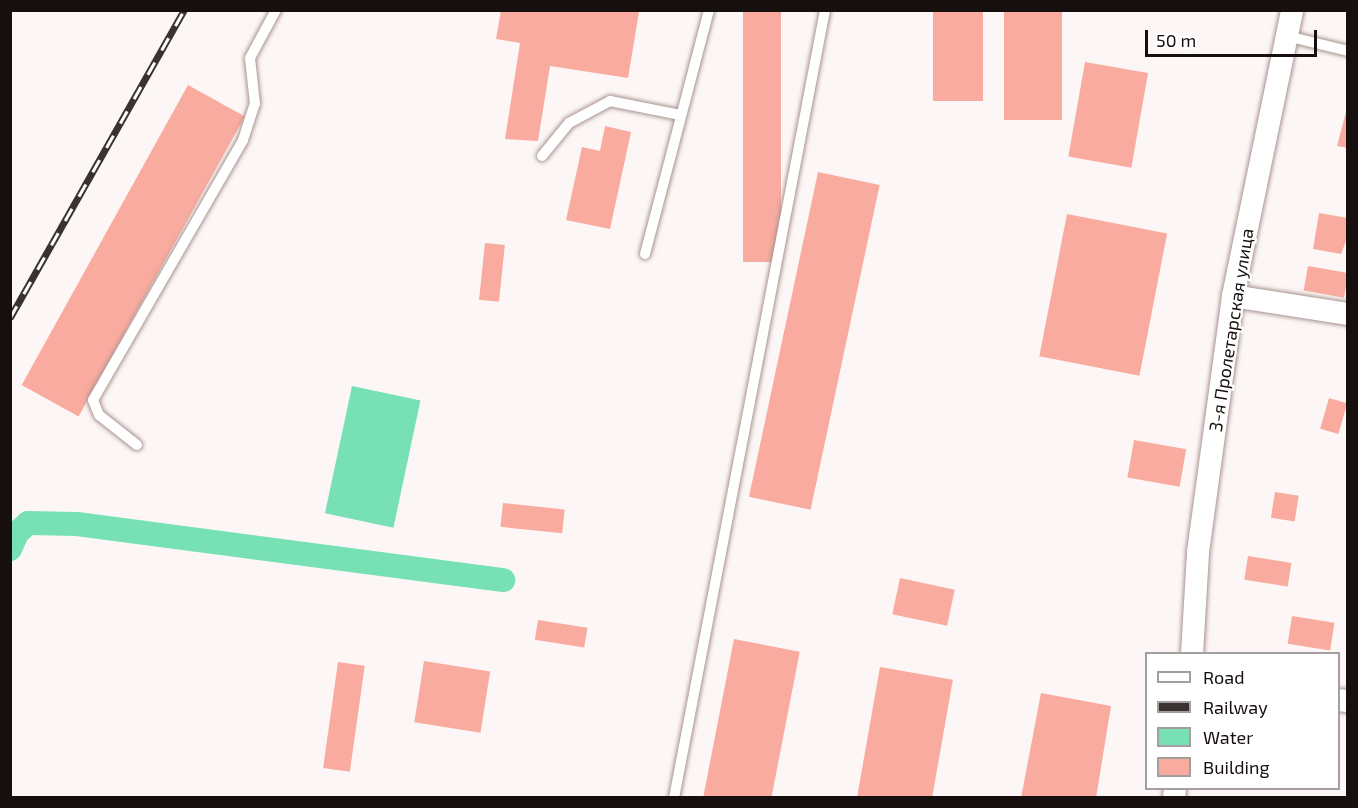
<!DOCTYPE html>
<meta charset="utf-8">
<style>
body{margin:0}
#map{position:relative;width:1358px;height:808px;overflow:hidden;background:#fcf7f6;font-family:"Exo 2",sans-serif}
div>[style]{position:absolute}
[style*='--x']{left:calc(var(--x)*1px);top:calc(var(--y)*1px);width:calc(var(--w)*1px);rotate:calc(var(--a)*1deg)}
.water>*{inset:0;background:#77e1b5;transform-origin:0 0}
.canal>*{height:24px;margin:-12px;padding:0 12px;transform-origin:12px;border-radius:12px;background:#77e1b5}
.building>*{inset:0;background:#f9ab9f;transform-origin:0 0}
.roads{filter:drop-shadow(0 0 2px #a89390) drop-shadow(0 0 2px #a89390)}
.service>*{height:10px;margin:-5px;padding:0 5px;transform-origin:5px;border-radius:5px;background:#fff}
.minor>*{height:22px;margin:-11px;padding:0 11px;transform-origin:11px;border-radius:11px;background:#fff}
.rail>*{height:7px;margin-top:-3.5px;transform-origin:0;background:repeating-linear-gradient(90deg,#fff 0 14px,#393231 0 28px);box-sizing:border-box;border-block:2px solid #393231}
span{translate:-50% -50%;white-space:nowrap;text-align:center;line-height:1.15;-webkit-text-stroke:4.5px #fff;paint-order:stroke}
.street-label{font-size:18px;color:#160f0d}
.frame{position:absolute;inset:0;border:12px solid #160f0d;pointer-events:none}
.legend{position:absolute;left:1145px;top:652px;width:195px;height:138px;box-sizing:border-box;background:#fff;border:2px solid #a29f9e;margin:0;padding:8px 10px;list-style:none;font-size:18px;color:#160f0d}
.legend li{display:flex;align-items:center;gap:12px;height:30px}
.legend b{width:30px;border:2px solid #a29f9e}
.scale{position:absolute;left:1145px;top:30px;width:172px;height:27px;box-sizing:border-box;border:3px solid #160f0d;border-top:0;padding-left:8px;font-size:18px;line-height:21px;white-space:nowrap;color:#160f0d;-webkit-text-stroke:4px #fff;paint-order:stroke}
</style>
<div id="map">
<div class="water">
<div style="left:352px;top:386px;width:70px;height:130px;rotate:12deg"></div>
</div>
<div class="canal">
<div style="--x:10;--y:549;--w:17;--a:-66"></div>
<div style="--x:17;--y:533;--w:15;--a:-42"></div>
<div style="--x:28;--y:523;--w:49;--a:1.2"></div>
<div style="--x:77;--y:524;--w:430;--a:7.5"></div>
</div>
<div class="building">
<div style="clip-path:polygon(501px 10px,639px 12px,628px 78px,550px 66px,538px 141px,505px 139px,520px 43px,496px 39px)"></div>
<div style="left:743px;top:10px;width:38px;height:252px"></div>
<div style="left:933px;top:10px;width:50px;height:91px"></div>
<div style="left:1004px;top:10px;width:58px;height:110px"></div>
<div style="left:1085px;top:62px;width:64px;height:96px;rotate:10deg"></div>
<div style="left:188px;top:85px;width:65px;height:343px;rotate:29deg"></div>
<div style="clip-path:polygon(1347px 108px,1348px 108px,1348px 148px,1337px 146px)"></div>
<div style="clip-path:polygon(605px 126px,631px 132px,610px 229px,566px 220px,582px 147px,600px 151px)"></div>
<div style="left:818px;top:172px;width:63px;height:332px;rotate:12deg"></div>
<div style="clip-path:polygon(1319px 213px,1348px 218px,1348px 236px,1341px 254px,1313px 249px)"></div>
<div style="left:1067px;top:214px;width:102px;height:145px;rotate:11deg"></div>
<div style="left:485px;top:243px;width:20px;height:57px;rotate:6deg"></div>
<div style="left:1308px;top:266px;width:41px;height:25px;rotate:10deg"></div>
<div style="left:1329px;top:398px;width:19px;height:32px;rotate:16deg"></div>
<div style="left:1134px;top:440px;width:53px;height:38px;rotate:10deg"></div>
<div style="left:1275px;top:492px;width:24px;height:26px;rotate:9deg"></div>
<div style="left:503px;top:503px;width:62px;height:24px;rotate:6deg"></div>
<div style="left:1248px;top:556px;width:44px;height:24px;rotate:9deg"></div>
<div style="left:900px;top:578px;width:56px;height:37px;rotate:12deg"></div>
<div style="left:1292px;top:616px;width:43px;height:28px;rotate:9deg"></div>
<div style="left:538px;top:620px;width:50px;height:20px;rotate:9deg"></div>
<div style="left:734px;top:639px;width:67px;height:161px;rotate:11deg"></div>
<div style="left:424px;top:661px;width:67px;height:62px;rotate:9deg"></div>
<div style="left:338px;top:662px;width:27px;height:107px;rotate:8deg"></div>
<div style="left:880px;top:667px;width:74px;height:133px;rotate:10deg"></div>
<div style="clip-path:polygon(1041px 693px,1111px 706px,1096px 798px,1021px 798px)"></div>
</div>
<div class="roads">
<div class="service">
<div style="--x:1287;--y:36;--w:63;--a:13.8"></div>
<div style="--x:542;--y:156;--w:43;--a:-50.7"></div>
<div style="--x:569;--y:123;--w:47;--a:-28.2"></div>
<div style="--x:610;--y:101;--w:72;--a:11.2"></div>
<div style="--x:645;--y:254;--w:252;--a:-75.3"></div>
<div style="--x:137;--y:445;--w:48;--a:-141.7"></div>
<div style="--x:99;--y:415;--w:16;--a:-112"></div>
<div style="--x:93;--y:400;--w:300;--a:-60"></div>
<div style="--x:243;--y:140;--w:38;--a:-72"></div>
<div style="--x:255;--y:104;--w:46;--a:-96.2"></div>
<div style="--x:250;--y:58;--w:55;--a:-61.6"></div>
<div style="--x:674;--y:798;--w:802;--a:-79.15"></div>
</div>
<div class="minor">
<div style="--x:1233;--y:296;--w:116;--a:8.9"></div>
<div style="--x:1192;--y:654;--w:102;--a:-86.6"></div>
<div style="--x:1198;--y:552;--w:258;--a:-82.2"></div>
<div style="--x:1233;--y:296;--w:292;--a:-78.3"></div>
<div style="--x:1338;--y:700;--w:10;--a:6"></div>
<div style="--x:1174;--y:798;--w:10;--a:-84"></div>
</div>
</div>
<div class="rail">
<div style="--x:10;--y:318;--w:354;--a:-60.5"></div>
</div>
<div class="street-label">
<span style="left:1231px;top:330px;rotate:-81deg">3-я Пролетарская улица</span>
</div>
<div class="frame"></div>
<ul class="legend">
<li><b style="height:8px;background:#fff"></b>Road</li>
<li><b style="height:8px;background:#393231"></b>Railway</li>
<li><b style="height:16px;background:#77e1b5"></b>Water</li>
<li><b style="height:16px;background:#f9ab9f"></b>Building</li>
</ul>
<div class="scale">50 m</div>
</div>
